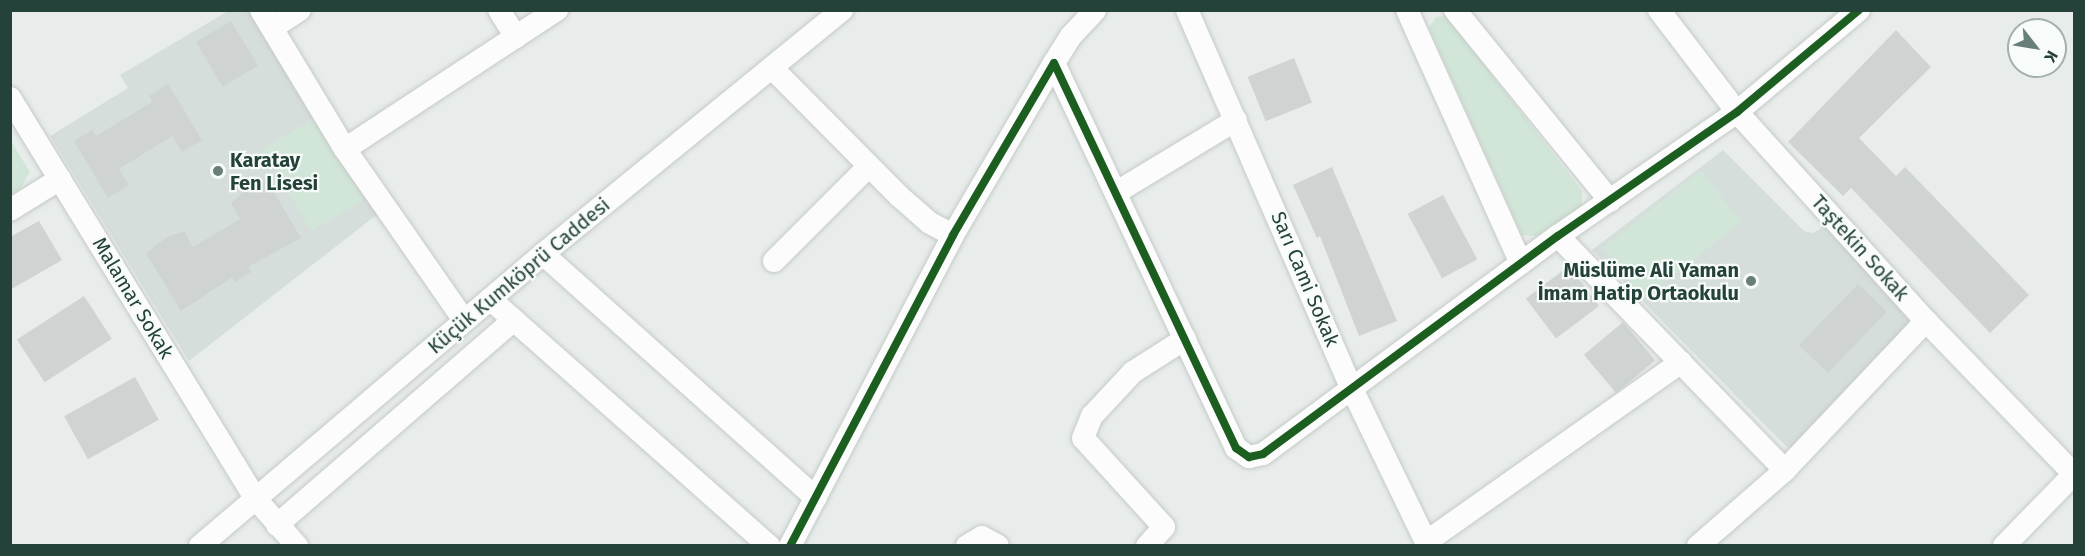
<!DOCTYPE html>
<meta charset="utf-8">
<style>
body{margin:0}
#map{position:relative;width:2085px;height:556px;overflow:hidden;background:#e8edeb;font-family:"Fira Sans",sans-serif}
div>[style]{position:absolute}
.built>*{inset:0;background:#d6dedb}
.green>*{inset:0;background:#d1e6d8;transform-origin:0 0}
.building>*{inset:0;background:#cfd4d2;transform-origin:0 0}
.roads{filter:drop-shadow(0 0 2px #c5cac8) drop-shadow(0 0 2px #c5cac8)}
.minor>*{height:22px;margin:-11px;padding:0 11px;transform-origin:11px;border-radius:11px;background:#fcfcfc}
.cycleway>*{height:8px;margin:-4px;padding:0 4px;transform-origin:4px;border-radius:4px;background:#1b5e20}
.dots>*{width:16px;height:16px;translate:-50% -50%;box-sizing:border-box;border:3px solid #f7fbf9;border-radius:50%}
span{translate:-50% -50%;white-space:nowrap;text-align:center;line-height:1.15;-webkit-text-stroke:4.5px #f7fbf9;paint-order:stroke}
.poi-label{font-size:20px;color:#24423a;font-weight:700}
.left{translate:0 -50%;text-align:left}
.right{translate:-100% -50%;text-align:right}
.street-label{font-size:20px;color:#24423a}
.frame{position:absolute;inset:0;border:12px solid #24423a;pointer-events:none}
.north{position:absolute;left:2007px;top:18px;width:60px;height:60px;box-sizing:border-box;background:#f7fbf9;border:2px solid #a3b1ad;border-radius:50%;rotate:121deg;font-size:16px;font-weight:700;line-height:24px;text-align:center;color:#24423a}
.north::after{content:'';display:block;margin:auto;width:21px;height:27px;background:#697e78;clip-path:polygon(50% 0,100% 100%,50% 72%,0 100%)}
</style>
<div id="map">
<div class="built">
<div style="clip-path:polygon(228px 11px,259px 11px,388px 206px,189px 361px,50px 136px,128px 88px,120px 75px)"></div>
<div style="clip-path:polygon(1723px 150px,1804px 231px,1812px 233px,1824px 227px,1910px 313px,1910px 330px,1799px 446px,1787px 447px,1592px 250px)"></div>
</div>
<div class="green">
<div style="clip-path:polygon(1446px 16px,1582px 191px,1582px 206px,1536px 236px,1522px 235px,1429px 28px,1436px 17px)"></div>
<div style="left:315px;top:118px;width:95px;height:61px;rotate:59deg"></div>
<div style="clip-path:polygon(11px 141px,30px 172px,20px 189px,11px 195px)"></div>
<div style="left:1701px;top:171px;width:65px;height:124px;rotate:52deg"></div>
</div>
<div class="building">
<div style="left:231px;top:21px;width:52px;height:41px;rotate:59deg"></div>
<div style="clip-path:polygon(1896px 30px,1931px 67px,1859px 138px,1896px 176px,1905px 167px,2029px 295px,1990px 333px,1851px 188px,1843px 196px,1788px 142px)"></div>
<div style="left:1294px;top:58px;width:48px;height:50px;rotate:68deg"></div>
<div style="clip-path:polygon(168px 84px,202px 140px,182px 152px,172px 136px,140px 156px,119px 169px,129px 185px,108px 198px,74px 141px,92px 130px,96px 136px,152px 102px,149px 96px)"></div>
<div style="clip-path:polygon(1332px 167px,1397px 321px,1359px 336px,1320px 236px,1317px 238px,1293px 185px)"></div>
<div style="clip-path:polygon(267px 180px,301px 238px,248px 267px,251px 272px,235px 282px,232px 277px,181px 311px,146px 253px,167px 237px,184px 231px,193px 247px,240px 219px,231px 203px,244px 191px)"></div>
<div style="left:1443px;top:195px;width:73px;height:40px;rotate:62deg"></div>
<div style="clip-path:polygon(39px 221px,62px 260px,10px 290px,10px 237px)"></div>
<div style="left:1569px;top:266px;width:50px;height:54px;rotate:53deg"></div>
<div style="left:1858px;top:284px;width:40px;height:85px;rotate:44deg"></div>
<div style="left:84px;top:296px;width:51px;height:80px;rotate:57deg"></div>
<div style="left:1623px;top:322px;width:50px;height:51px;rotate:50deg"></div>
<div style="left:135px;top:377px;width:49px;height:81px;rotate:61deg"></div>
</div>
<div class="roads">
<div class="minor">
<div style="left:261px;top:10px;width:162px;rotate:58.9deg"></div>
<div style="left:345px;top:149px;width:208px;rotate:55.2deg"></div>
<div style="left:499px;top:10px;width:32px;rotate:58deg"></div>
<div style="left:1187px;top:10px;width:413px;rotate:66.5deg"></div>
<div style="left:1352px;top:389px;width:174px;rotate:64.2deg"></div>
<div style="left:1407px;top:10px;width:278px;rotate:65.8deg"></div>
<div style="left:1455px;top:10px;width:246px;rotate:50.9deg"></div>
<div style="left:1659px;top:10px;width:128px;rotate:52.6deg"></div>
<div style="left:1737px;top:112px;width:282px;rotate:47.9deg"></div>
<div style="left:1926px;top:321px;width:213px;rotate:46deg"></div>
<div style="left:272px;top:28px;width:33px;rotate:-33deg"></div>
<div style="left:1054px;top:63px;width:32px;rotate:-58deg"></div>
<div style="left:1071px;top:36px;width:35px;rotate:-47deg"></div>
<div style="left:772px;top:68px;width:180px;rotate:45.2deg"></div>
<div style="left:899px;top:196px;width:41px;rotate:41.1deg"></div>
<div style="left:930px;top:223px;width:26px;rotate:28deg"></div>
<div style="left:10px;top:98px;width:469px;rotate:58.5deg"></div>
<div style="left:255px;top:498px;width:64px;rotate:48.8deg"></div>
<div style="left:345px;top:149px;width:254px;rotate:-33.3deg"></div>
<div style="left:1117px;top:192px;width:139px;rotate:-31.2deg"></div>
<div style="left:10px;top:210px;width:59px;rotate:-31.8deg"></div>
<div style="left:1558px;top:236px;width:326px;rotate:45.9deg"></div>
<div style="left:543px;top:254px;width:366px;rotate:41.8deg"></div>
<div style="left:774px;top:261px;width:134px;rotate:-45deg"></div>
<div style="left:490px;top:299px;width:373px;rotate:41.5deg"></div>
<div style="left:277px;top:525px;width:313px;rotate:-40.9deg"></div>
<div style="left:1426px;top:542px;width:312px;rotate:-35.2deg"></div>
<div style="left:200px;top:546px;width:450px;rotate:-40.4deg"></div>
<div style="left:543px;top:254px;width:386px;rotate:-39.2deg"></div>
<div style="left:790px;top:546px;width:351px;rotate:-62.3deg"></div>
<div style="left:953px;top:235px;width:199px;rotate:-59.6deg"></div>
<div style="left:1054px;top:63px;width:426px;rotate:64.7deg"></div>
<div style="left:1236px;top:448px;width:16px;rotate:35deg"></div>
<div style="left:1249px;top:457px;width:14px;rotate:-12deg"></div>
<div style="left:1263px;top:454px;width:367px;rotate:-36.5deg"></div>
<div style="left:1558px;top:236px;width:218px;rotate:-34.7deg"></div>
<div style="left:1737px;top:112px;width:159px;rotate:-39.9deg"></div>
<div style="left:967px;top:546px;width:17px;rotate:-31deg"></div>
<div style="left:982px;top:537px;width:18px;rotate:29deg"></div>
<div style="left:1147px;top:546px;width:25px;rotate:-48deg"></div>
<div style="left:1164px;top:527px;width:120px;rotate:-132.3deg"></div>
<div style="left:1083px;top:438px;width:24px;rotate:-68deg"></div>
<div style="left:1092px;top:416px;width:60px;rotate:-47deg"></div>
<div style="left:1133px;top:372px;width:62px;rotate:-32.4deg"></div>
<div style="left:1698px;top:546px;width:116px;rotate:-41.1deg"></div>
<div style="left:1785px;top:470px;width:205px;rotate:-46.6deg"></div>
<div style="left:2004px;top:546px;width:100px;rotate:-45.8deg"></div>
</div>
</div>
<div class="cycleway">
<div style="left:790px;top:546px;width:351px;rotate:-62.3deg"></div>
<div style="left:953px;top:235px;width:199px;rotate:-59.6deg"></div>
<div style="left:1054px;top:63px;width:426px;rotate:64.7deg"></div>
<div style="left:1236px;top:448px;width:16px;rotate:35deg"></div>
<div style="left:1249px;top:457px;width:14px;rotate:-12deg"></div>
<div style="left:1263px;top:454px;width:367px;rotate:-36.5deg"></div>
<div style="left:1558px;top:236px;width:218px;rotate:-34.7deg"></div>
<div style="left:1737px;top:112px;width:159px;rotate:-39.9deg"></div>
</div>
<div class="dots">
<div style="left:218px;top:171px;background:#697e78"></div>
<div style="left:1751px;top:281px;background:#697e78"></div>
</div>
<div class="poi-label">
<span class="left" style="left:230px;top:172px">Karatay<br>Fen Lisesi</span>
<span class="right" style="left:1739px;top:282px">Müslüme Ali Yaman<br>İmam Hatip Ortaokulu</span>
</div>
<div class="street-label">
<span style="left:1860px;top:248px;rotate:48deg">Taştekin Sokak</span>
<span style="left:519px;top:276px;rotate:-40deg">Küçük Kumköprü Caddesi</span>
<span style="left:1305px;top:279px;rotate:67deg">Sarı Cami Sokak</span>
<span style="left:133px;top:298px;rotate:59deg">Malamar Sokak</span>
</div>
<div class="frame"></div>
<div class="north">K</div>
</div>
